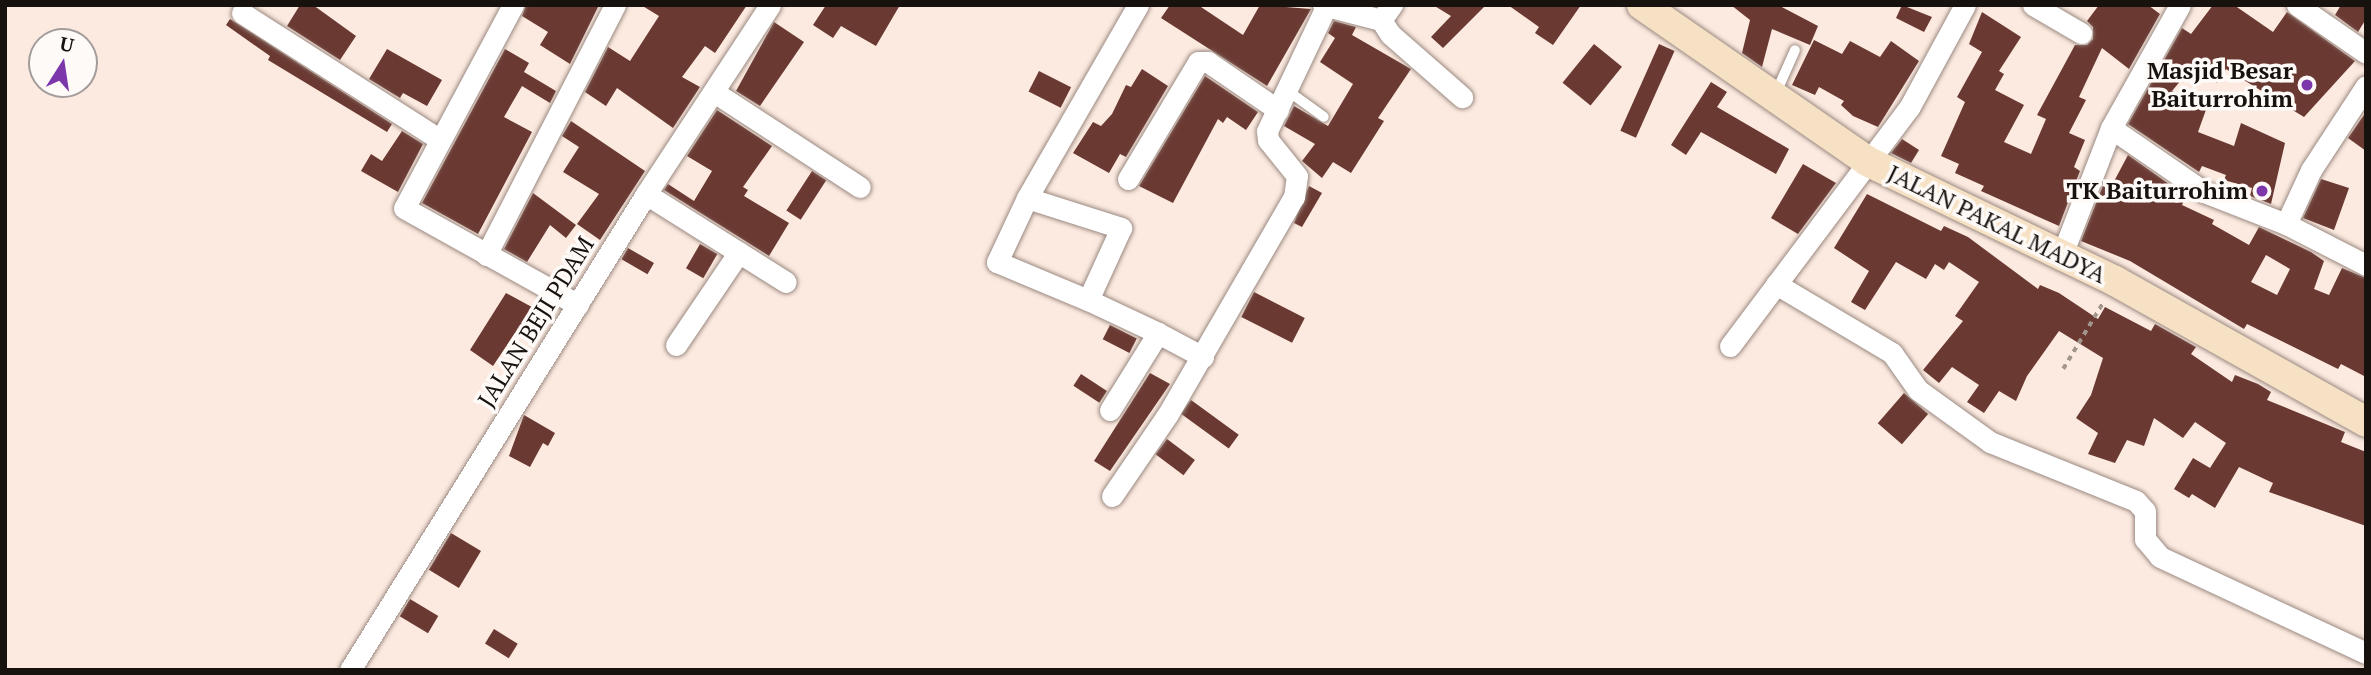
<!DOCTYPE html>
<style>
body{margin:0}
#map{position:relative;width:2371px;height:675px;overflow:hidden;background:#fceae0;font-family:"PT Serif",serif}
div>[style]{position:absolute}
.building>*{inset:0;background:#6a3932;transform-origin:0 0}
.path>*{height:3.5px;margin-top:-1.75px;transform-origin:0;background:repeating-linear-gradient(90deg,#a3968f 0 5px,transparent 0 10px)}
.roads{filter:drop-shadow(0 0 2px #9a8981) drop-shadow(0 0 2px #9a8981)}
.lane>*{height:10px;margin:-5px;padding:0 5px;transform-origin:5px;border-radius:5px;background:#fff}
.street>*{height:21px;margin:-10.5px;padding:0 10.5px;transform-origin:10.5px;border-radius:10.5px;background:#fff}
.secondary>*{height:30px;margin:-15px;padding:0 15px;transform-origin:15px;border-radius:15px;background:#f7e1c4}
.dots>*{width:19px;height:19px;translate:-50% -50%;box-sizing:border-box;border:4px solid #fefaf8;border-radius:50%}
span{translate:-50% -50%;white-space:nowrap;text-align:center;line-height:1.15;-webkit-text-stroke:7px #fefaf8;paint-order:stroke}
.poi-label{font-size:24px;color:#18120f;font-weight:700}
.right{translate:-100% -50%;text-align:right}
.street-label{font-size:24px;color:#18120f}
.frame{position:absolute;inset:0;border:7px solid #18120f;pointer-events:none}
.north{position:absolute;left:28px;top:28px;width:70px;height:70px;box-sizing:border-box;background:#fefaf8;border:2px solid #a29d9b;border-radius:50%;rotate:12deg;font-size:19px;font-weight:700;line-height:28px;text-align:center;color:#18120f}
.north::after{content:'';display:block;margin:auto;width:24px;height:32px;background:#7c37ab;clip-path:polygon(50% 0,100% 100%,50% 72%,0 100%)}
</style>
<div id="map">
<div class="building">
<div style="clip-path:polygon(300px 5px,313px 5px,356px 36px,340px 60px,287px 26px)"></div>
<div style="clip-path:polygon(526px 5px,599px 5px,570px 64px,540px 45px,548px 32px,522px 16px)"></div>
<div style="clip-path:polygon(641px 5px,747px 5px,715px 53px,705px 46px,682px 77px,700px 87px,673px 128px,617px 88px,606px 106px,585px 92px,608px 47px,630px 61px,659px 16px)"></div>
<div style="clip-path:polygon(826px 5px,900px 5px,876px 46px,841px 26px,833px 38px,813px 25px)"></div>
<div style="clip-path:polygon(1170px 5px,1198px 5px,1243px 35px,1260px 5px,1311px 9px,1267px 86px,1161px 18px)"></div>
<div style="clip-path:polygon(1433px 5px,1486px 5px,1443px 48px,1431px 37px,1451px 16px)"></div>
<div style="clip-path:polygon(1508px 5px,1581px 5px,1553px 45px,1535px 33px,1539px 27px)"></div>
<div style="clip-path:polygon(1731px 5px,1778px 5px,1818px 26px,1810px 45px,1772px 29px,1762px 67px,1742px 53px,1750px 20px)"></div>
<div style="clip-path:polygon(1902px 5px,1932px 17px,1924px 32px,1896px 18px)"></div>
<div style="clip-path:polygon(2099px 5px,2148px 5px,2160px 14px,2129px 69px,2102px 48px,2079px 97px,2086px 100px,2069px 133px,2085px 140px,2074px 167px,2080px 171px,2059px 226px,1981px 191px,1984px 186px,1955px 173px,1959px 164px,1941px 156px,1965px 102px,1957px 97px,1982px 52px,1969px 44px,1982px 12px,2021px 37px,1999px 71px,2004px 74px,1995px 90px,2024px 105px,2004px 142px,2031px 154px,2046px 119px,2037px 115px,2075px 45px,2087px 45px,2093px 39px,2093px 27px,2087px 21px)"></div>
<div style="clip-path:polygon(2213px 5px,2234px 5px,2273px 32px,2287px 12px,2355px 61px,2304px 117px,2226px 69px,2217px 83px,2192px 67px,2172px 91px,2207px 107px,2198px 132px,2234px 146px,2241px 123px,2285px 143px,2271px 204px,2250px 196px,2252px 188px,2224px 180px,2226px 175px,2202px 166px,2199px 172px,2128px 124px,2182px 28px,2191px 34px)"></div>
<div style="clip-path:polygon(2341px 5px,2366px 5px,2366px 19px,2358px 32px,2335px 15px)"></div>
<div style="clip-path:polygon(230px 19px,392px 124px,387px 132px,268px 60px,270px 56px,226px 25px)"></div>
<div style="clip-path:polygon(1334px 21px,1356px 27px,1352px 35px,1411px 69px,1378px 118px,1384px 121px,1351px 173px,1333px 162px,1322px 178px,1302px 161px,1315px 144px,1284px 126px,1294px 106px,1328px 126px,1353px 84px,1320px 62px,1335px 38px,1328px 33px)"></div>
<div style="clip-path:polygon(774px 22px,804px 42px,760px 106px,736px 91px)"></div>
<div style="clip-path:polygon(1814px 40px,1842px 54px,1850px 41px,1880px 57px,1891px 41px,1919px 61px,1878px 127px,1853px 116px,1841px 105px,1844px 101px,1819px 87px,1815px 95px,1792px 85px)"></div>
<div style="left:1594px;top:44px;width:36px;height:50px;rotate:39deg"></div>
<div style="left:1659px;top:44px;width:17px;height:95px;rotate:24deg"></div>
<div style="clip-path:polygon(387px 49px,442px 80px,427px 106px,403px 93px,400px 98px,369px 79px)"></div>
<div style="clip-path:polygon(505px 49px,529px 63px,524px 72px,556px 91px,550px 103px,522px 86px,504px 117px,532px 132px,478px 234px,422px 203px)"></div>
<div style="clip-path:polygon(1142px 69px,1168px 86px,1126px 157px,1120px 154px,1109px 173px,1073px 153px,1093px 122px,1101px 126px,1112px 114px,1126px 85px,1131px 87px)"></div>
<div style="left:1039px;top:71px;width:36px;height:23px;rotate:27deg"></div>
<div style="clip-path:polygon(1205px 76px,1258px 112px,1246px 130px,1227px 117px,1223px 123px,1218px 119px,1173px 203px,1139px 186px)"></div>
<div style="clip-path:polygon(1711px 82px,1727px 92px,1717px 107px,1789px 149px,1776px 174px,1701px 132px,1686px 155px,1671px 145px)"></div>
<div style="clip-path:polygon(717px 110px,772px 146px,743px 187px,748px 190px,744px 196px,789px 223px,769px 256px,664px 190px,668px 184px,694px 201px,712px 171px,687px 156px)"></div>
<div style="clip-path:polygon(2366px 112px,2366px 151px,2348px 138px)"></div>
<div style="clip-path:polygon(571px 121px,645px 171px,600px 240px,577px 224px,599px 194px,563px 172px,579px 147px,562px 136px)"></div>
<div style="clip-path:polygon(402px 131px,423px 144px,398px 192px,361px 171px,371px 154px,382px 161px)"></div>
<div style="clip-path:polygon(1902px 139px,1919px 150px,1911px 163px,1891px 153px)"></div>
<div style="clip-path:polygon(evenodd,2128px 155px,2186px 196px,2182px 205px,2214px 220px,2212px 224px,2249px 245px,2259px 227px,2311px 252px,2324px 261px,2314px 289px,2329px 295px,2342px 268px,2366px 278px,2366px 377px,2341px 364px,2338px 369px,2247px 324px,2244px 329px,2130px 261px,2081px 241px,2104px 183px,2111px 187px,2128px 155px,2266px 255px,2290px 269px,2277px 295px,2251px 282px,2266px 255px)"></div>
<div style="clip-path:polygon(1803px 164px,1836px 183px,1798px 234px,1771px 218px)"></div>
<div style="left:812px;top:171px;width:17px;height:47px;rotate:33deg"></div>
<div style="clip-path:polygon(2321px 179px,2349px 188px,2334px 230px,2303px 218px)"></div>
<div style="clip-path:polygon(1309px 186px,1322px 193px,1302px 227px,1294px 223px)"></div>
<div style="clip-path:polygon(533px 193px,576px 225px,566px 238px,550px 225px,527px 262px,504px 249px)"></div>
<div style="clip-path:polygon(1867px 194px,1941px 231px,1944px 226px,1968px 237px,2038px 289px,2040px 285px,2059px 293px,2098px 319px,2105px 307px,2151px 331px,2155px 324px,2196px 347px,2191px 354px,2232px 382px,2235px 375px,2258px 384px,2271px 392px,2267px 400px,2345px 432px,2341px 442px,2366px 452px,2366px 526px,2269px 492px,2273px 483px,2239px 467px,2215px 508px,2192px 494px,2189px 498px,2174px 489px,2193px 458px,2210px 468px,2226px 443px,2195px 422px,2183px 438px,2154px 418px,2144px 446px,2127px 440px,2115px 463px,2088px 454px,2098px 433px,2076px 418px,2091px 395px,2103px 358px,2059px 331px,2027px 376px,2016px 401px,1999px 391px,1984px 413px,1967px 402px,1979px 385px,1952px 367px,1939px 383px,1923px 370px,1963px 321px,1955px 316px,1979px 282px,1949px 262px,1944px 270px,1935px 264px,1926px 279px,1896px 262px,1865px 310px,1851px 302px,1869px 271px,1834px 248px)"></div>
<div style="left:700px;top:244px;width:20px;height:28px;rotate:30deg"></div>
<div style="left:628px;top:248px;width:30px;height:13px;rotate:30deg"></div>
<div style="left:1254px;top:292px;width:57px;height:28px;rotate:27deg"></div>
<div style="clip-path:polygon(506px 293px,541px 312px,523px 338px,515px 333px,493px 366px,470px 350px)"></div>
<div style="left:1110px;top:325px;width:30px;height:16px;rotate:27deg"></div>
<div style="clip-path:polygon(1150px 373px,1170px 384px,1110px 471px,1094px 461px)"></div>
<div style="left:1081px;top:374px;width:31px;height:14px;rotate:33deg"></div>
<div style="left:1904px;top:393px;width:32px;height:40px;rotate:41deg"></div>
<div style="left:1191px;top:400px;width:59px;height:17px;rotate:36deg"></div>
<div style="clip-path:polygon(524px 415px,555px 433px,548px 446px,543px 443px,530px 467px,509px 456px)"></div>
<div style="left:1167px;top:439px;width:35px;height:19px;rotate:37deg"></div>
<div style="left:451px;top:533px;width:35px;height:43px;rotate:31deg"></div>
<div style="left:410px;top:599px;width:33px;height:20px;rotate:31deg"></div>
<div style="left:494px;top:629px;width:28px;height:17px;rotate:32deg"></div>
</div>
<div class="path">
<div style="left:2063px;top:369px;width:79px;rotate:-58.9deg"></div>
</div>
<div class="roads">
<div class="lane">
<div style="left:1288px;top:91px;width:44px;rotate:35.8deg"></div>
<div style="left:1775px;top:95px;width:49px;rotate:-66deg"></div>
</div>
<div class="street">
<div style="left:513px;top:5px;width:230px;rotate:118.2deg"></div>
<div style="left:404px;top:208px;width:199px;rotate:29.1deg"></div>
<div style="left:1138px;top:5px;width:223px;rotate:119.9deg"></div>
<div style="left:1027px;top:198px;width:99px;rotate:17.7deg"></div>
<div style="left:1121px;top:228px;width:79px;rotate:114.6deg"></div>
<div style="left:1088px;top:300px;width:77px;rotate:25.2deg"></div>
<div style="left:1323px;top:5px;width:60px;rotate:14.5deg"></div>
<div style="left:1381px;top:20px;width:19px;rotate:-54deg"></div>
<div style="left:2033px;top:5px;width:56px;rotate:30.3deg"></div>
<div style="left:2297px;top:5px;width:84px;rotate:34.8deg"></div>
<div style="left:242px;top:13px;width:234px;rotate:32.6deg"></div>
<div style="left:1381px;top:20px;width:17px;rotate:57deg"></div>
<div style="left:1390px;top:34px;width:96px;rotate:41.2deg"></div>
<div style="left:714px;top:92px;width:174px;rotate:33.1deg"></div>
<div style="left:2111px;top:128px;width:113px;rotate:34.5deg"></div>
<div style="left:2204px;top:192px;width:88px;rotate:21.3deg"></div>
<div style="left:2286px;top:224px;width:90px;rotate:27.1deg"></div>
<div style="left:1128px;top:179px;width:136px;rotate:-59.1deg"></div>
<div style="left:1198px;top:62px;width:10px"></div>
<div style="left:1208px;top:62px;width:85px;rotate:34.4deg"></div>
<div style="left:646px;top:194px;width:165px;rotate:32.2deg"></div>
<div style="left:1027px;top:198px;width:71px;rotate:115.1deg"></div>
<div style="left:997px;top:262px;width:99px;rotate:22.7deg"></div>
<div style="left:2286px;top:224px;width:60px;rotate:-65.2deg"></div>
<div style="left:2311px;top:170px;width:100px;rotate:-56.8deg"></div>
<div style="left:486px;top:255px;width:281px;rotate:-62.7deg"></div>
<div style="left:2061px;top:257px;width:138px;rotate:-68.8deg"></div>
<div style="left:2111px;top:128px;width:141px;rotate:-60.7deg"></div>
<div style="left:1776px;top:284px;width:135px;rotate:30.7deg"></div>
<div style="left:1892px;top:353px;width:45px;rotate:54.9deg"></div>
<div style="left:1918px;top:390px;width:89px;rotate:35.8deg"></div>
<div style="left:1990px;top:442px;width:157px;rotate:22deg"></div>
<div style="left:2136px;top:501px;width:13px;rotate:48deg"></div>
<div style="left:2145px;top:511px;width:28px;rotate:90deg"></div>
<div style="left:2145px;top:539px;width:23px;rotate:50deg"></div>
<div style="left:2160px;top:557px;width:227px;rotate:25deg"></div>
<div style="left:676px;top:345px;width:112px;rotate:-55.9deg"></div>
<div style="left:1730px;top:346px;width:298px;rotate:-53.1deg"></div>
<div style="left:1909px;top:108px;width:117px;rotate:-61.5deg"></div>
<div style="left:1110px;top:410px;width:91px;rotate:-58.1deg"></div>
<div style="left:1158px;top:333px;width:51px;rotate:28.1deg"></div>
<div style="left:1112px;top:496px;width:99px;rotate:-55.7deg"></div>
<div style="left:1168px;top:414px;width:251px;rotate:-59.9deg"></div>
<div style="left:1294px;top:197px;width:21px;rotate:-82deg"></div>
<div style="left:1297px;top:176px;width:46px;rotate:-128.9deg"></div>
<div style="left:1268px;top:140px;width:9px;rotate:-96deg"></div>
<div style="left:1267px;top:131px;width:137px;rotate:-64.6deg"></div>
<div style="left:350px;top:670px;width:561px;rotate:-58.12deg"></div>
<div style="left:646px;top:194px;width:226px;rotate:-56.7deg"></div>
</div>
<div class="secondary">
<div style="left:1642px;top:5px;width:274px;rotate:34.7deg"></div>
<div style="left:1867px;top:161px;width:276px;rotate:25.8deg"></div>
<div style="left:2115px;top:281px;width:288px;rotate:29.3deg"></div>
</div>
</div>
<div class="dots">
<div style="left:2307px;top:85px;background:#7c37ab"></div>
<div style="left:2262px;top:191px;background:#7c37ab"></div>
</div>
<div class="poi-label">
<span class="right" style="left:2293px;top:85px">Masjid Besar<br>Baiturrohim</span>
<span class="right" style="left:2248px;top:191px">TK Baiturrohim</span>
</div>
<div class="street-label">
<span style="left:1997px;top:224px;rotate:26deg">JALAN PAKAL MADYA</span>
<span style="left:536px;top:322px;rotate:-58deg">JALAN BEJI PDAM</span>
</div>
<div class="frame"></div>
<div class="north">U</div>
</div>
